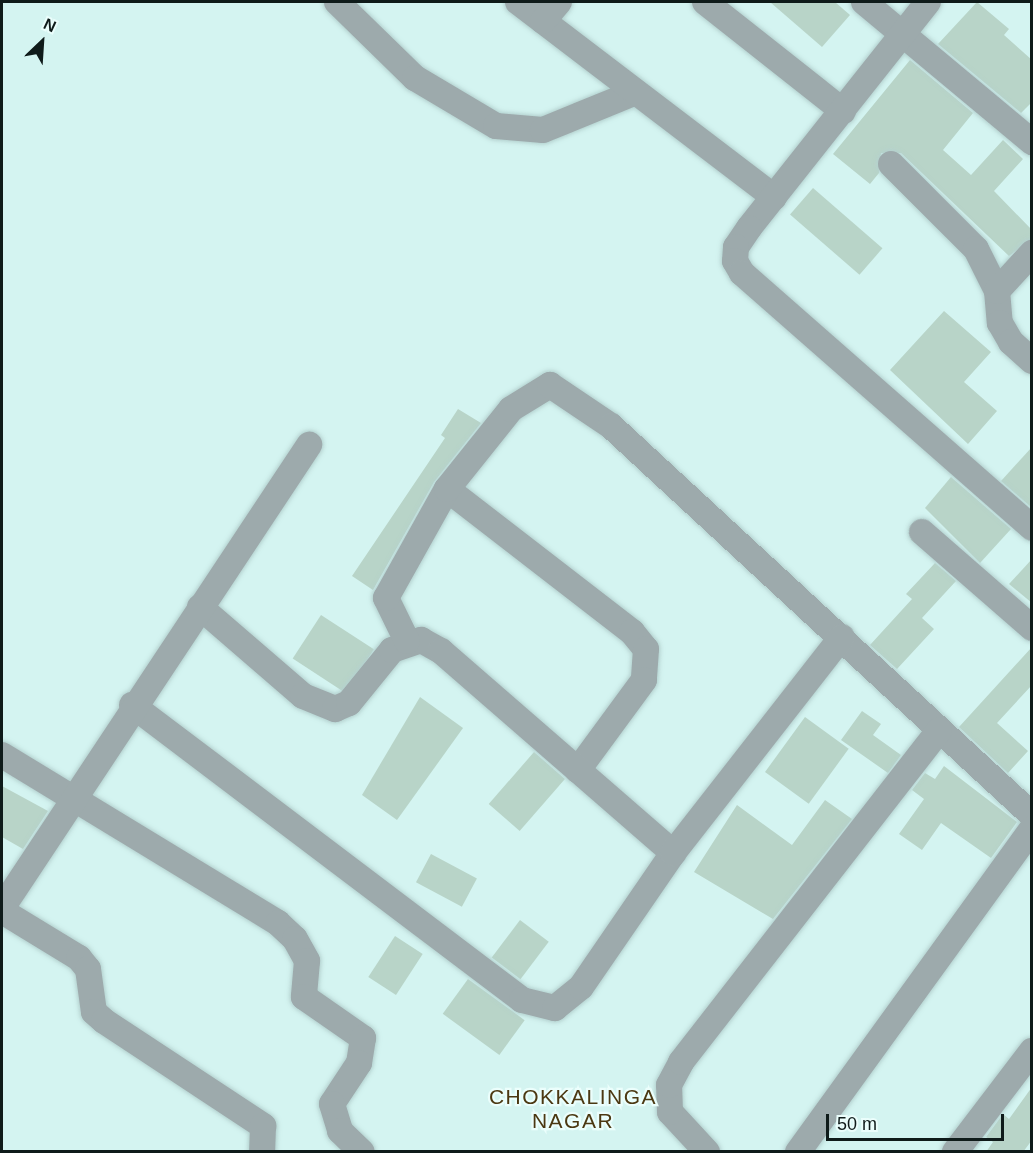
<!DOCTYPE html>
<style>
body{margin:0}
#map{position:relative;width:1033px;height:1153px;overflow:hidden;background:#d4f4f1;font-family:Helvetica,sans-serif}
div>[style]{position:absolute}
.building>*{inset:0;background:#b8d4c8;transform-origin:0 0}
.roads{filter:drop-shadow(0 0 2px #b4d1cf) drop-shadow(0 0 2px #b4d1cf)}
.minor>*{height:26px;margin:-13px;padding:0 13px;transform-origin:13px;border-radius:13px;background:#9daaac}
span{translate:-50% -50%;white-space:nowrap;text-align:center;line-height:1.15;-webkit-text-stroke:4.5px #ebfefc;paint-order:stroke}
.neighbourhood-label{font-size:21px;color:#4b3812;letter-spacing:1.5px}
.frame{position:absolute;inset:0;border:3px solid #0f1b1a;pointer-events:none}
.north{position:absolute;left:12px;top:12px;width:60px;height:60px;-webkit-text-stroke:4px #ebfefc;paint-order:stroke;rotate:25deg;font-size:16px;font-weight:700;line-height:24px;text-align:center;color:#0f1b1a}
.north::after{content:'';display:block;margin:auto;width:21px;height:27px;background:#0f1b1a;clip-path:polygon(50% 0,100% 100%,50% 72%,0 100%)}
.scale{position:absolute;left:826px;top:1114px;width:178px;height:27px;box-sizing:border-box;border:3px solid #0f1b1a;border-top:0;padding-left:8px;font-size:18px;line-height:21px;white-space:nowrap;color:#0f1b1a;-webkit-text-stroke:4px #ebfefc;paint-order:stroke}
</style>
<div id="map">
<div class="building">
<div style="clip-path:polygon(770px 2px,835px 2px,850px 15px,822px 47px)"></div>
<div style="clip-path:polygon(977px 2px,1009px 29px,1004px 35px,1032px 60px,1032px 102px,1021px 113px,938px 44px)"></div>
<div style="clip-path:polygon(910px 60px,973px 113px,943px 150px,971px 175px,1003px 140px,1023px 159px,994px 191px,1032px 230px,1032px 238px,1009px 256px,901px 153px,881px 153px,879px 173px,870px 184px,833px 154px)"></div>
<div style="left:813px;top:188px;width:92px;height:35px;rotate:41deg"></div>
<div style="clip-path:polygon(944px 311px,991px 352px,964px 382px,997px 411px,968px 444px,890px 370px)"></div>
<div style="clip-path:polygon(458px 409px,481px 423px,434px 482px,373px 590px,352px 576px,445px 438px,441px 435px)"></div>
<div style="clip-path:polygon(1032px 447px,1032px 507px,1031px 507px,1001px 481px)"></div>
<div style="clip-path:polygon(951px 477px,1011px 529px,980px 563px,925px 508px)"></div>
<div style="clip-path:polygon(1032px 559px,1032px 603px,1009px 584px)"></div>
<div style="clip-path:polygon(935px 563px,956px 581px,922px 618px,934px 629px,897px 669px,870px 645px,912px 599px,906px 594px)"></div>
<div style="left:321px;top:615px;width:63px;height:52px;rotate:33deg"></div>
<div style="clip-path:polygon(1032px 647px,1032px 685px,997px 723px,1028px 751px,1008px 773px,959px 727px)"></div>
<div style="clip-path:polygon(420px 697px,463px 728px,397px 820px,362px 795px)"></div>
<div style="clip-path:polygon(862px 711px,881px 724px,873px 735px,901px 755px,888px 773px,841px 740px)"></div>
<div style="left:805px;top:717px;width:54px;height:68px;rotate:36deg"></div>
<div style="left:534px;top:752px;width:41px;height:69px;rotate:41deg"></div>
<div style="clip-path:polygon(944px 766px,1017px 822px,991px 858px,941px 823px,922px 850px,899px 834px,924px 799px,912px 790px,925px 773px,935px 779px)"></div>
<div style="clip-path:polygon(2px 786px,48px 811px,23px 849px,2px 837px)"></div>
<div style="clip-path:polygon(825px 800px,852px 819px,773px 919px,694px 872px,737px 805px,792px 845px)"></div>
<div style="left:431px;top:854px;width:52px;height:32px;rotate:28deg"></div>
<div style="left:520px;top:920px;width:36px;height:47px;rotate:37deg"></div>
<div style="left:395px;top:936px;width:33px;height:49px;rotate:33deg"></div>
<div style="left:468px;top:979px;width:70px;height:43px;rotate:36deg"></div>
<div style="clip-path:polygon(1032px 1087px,1032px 1140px,1023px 1152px,986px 1152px,993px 1142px,986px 1137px,1003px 1114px,1009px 1119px)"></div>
</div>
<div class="roads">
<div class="minor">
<div style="left:337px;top:2px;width:109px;rotate:44.3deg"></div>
<div style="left:415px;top:78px;width:94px;rotate:30.7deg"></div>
<div style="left:496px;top:126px;width:47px;rotate:4.9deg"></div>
<div style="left:543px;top:130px;width:100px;rotate:-22.2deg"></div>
<div style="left:518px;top:2px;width:322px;rotate:37.3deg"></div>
<div style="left:705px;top:2px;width:176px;rotate:38.3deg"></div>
<div style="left:864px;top:2px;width:219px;rotate:39.8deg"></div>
<div style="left:928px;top:2px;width:288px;rotate:128.4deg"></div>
<div style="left:749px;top:228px;width:23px;rotate:124deg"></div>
<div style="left:736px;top:247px;width:14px;rotate:94deg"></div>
<div style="left:735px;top:261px;width:14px;rotate:60deg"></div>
<div style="left:742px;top:273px;width:386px;rotate:41.3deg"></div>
<div style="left:543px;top:21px;width:25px;rotate:-50deg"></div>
<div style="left:891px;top:164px;width:120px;rotate:45deg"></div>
<div style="left:976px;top:249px;width:47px;rotate:63.4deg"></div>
<div style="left:997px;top:291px;width:32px;rotate:85deg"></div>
<div style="left:1000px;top:323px;width:22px;rotate:60deg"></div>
<div style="left:1011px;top:342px;width:28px;rotate:42deg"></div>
<div style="left:997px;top:291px;width:52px;rotate:-47.4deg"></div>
<div style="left:447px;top:489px;width:234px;rotate:37.7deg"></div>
<div style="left:632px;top:632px;width:22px;rotate:51deg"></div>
<div style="left:646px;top:649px;width:31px;rotate:94deg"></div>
<div style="left:644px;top:680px;width:112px;rotate:126.3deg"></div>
<div style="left:922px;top:532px;width:146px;rotate:41.1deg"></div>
<div style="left:200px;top:607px;width:136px;rotate:40.8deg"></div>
<div style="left:303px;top:696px;width:35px;rotate:22deg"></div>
<div style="left:335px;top:709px;width:15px;rotate:-23deg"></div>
<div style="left:349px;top:703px;width:68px;rotate:-50.9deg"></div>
<div style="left:392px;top:650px;width:31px;rotate:-19deg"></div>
<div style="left:421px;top:640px;width:23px;rotate:29deg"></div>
<div style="left:441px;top:651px;width:308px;rotate:41deg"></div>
<div style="left:407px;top:641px;width:48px;rotate:-116deg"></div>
<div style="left:386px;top:598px;width:125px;rotate:-60.8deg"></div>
<div style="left:447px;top:489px;width:102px;rotate:-51.3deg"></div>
<div style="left:511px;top:409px;width:46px;rotate:-31.6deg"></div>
<div style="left:550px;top:385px;width:73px;rotate:33.9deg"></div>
<div style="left:611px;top:426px;width:573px;rotate:42.74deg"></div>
<div style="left:132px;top:705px;width:489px;rotate:37.1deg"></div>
<div style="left:522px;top:1000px;width:34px;rotate:14deg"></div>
<div style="left:555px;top:1008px;width:33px;rotate:-39deg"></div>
<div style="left:581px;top:987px;width:163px;rotate:-55.5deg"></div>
<div style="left:673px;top:853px;width:274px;rotate:-52deg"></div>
<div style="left:2px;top:755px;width:323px;rotate:31.3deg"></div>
<div style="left:278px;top:923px;width:23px;rotate:43deg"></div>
<div style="left:295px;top:939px;width:25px;rotate:61deg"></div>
<div style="left:307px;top:961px;width:36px;rotate:95deg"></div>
<div style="left:304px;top:997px;width:72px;rotate:34.8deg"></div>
<div style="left:363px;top:1038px;width:25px;rotate:99deg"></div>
<div style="left:359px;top:1063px;width:49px;rotate:123.4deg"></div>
<div style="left:332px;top:1104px;width:28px;rotate:73deg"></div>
<div style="left:340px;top:1131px;width:30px;rotate:44deg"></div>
<div style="left:2px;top:908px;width:556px;rotate:-56.45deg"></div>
<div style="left:2px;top:911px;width:90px;rotate:31.4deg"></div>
<div style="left:79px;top:958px;width:14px;rotate:51deg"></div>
<div style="left:88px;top:969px;width:43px;rotate:82.1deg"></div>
<div style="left:94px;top:1012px;width:13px;rotate:42deg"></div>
<div style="left:104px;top:1021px;width:191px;rotate:33.4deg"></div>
<div style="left:263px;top:1126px;width:26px;rotate:92deg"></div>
<div style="left:707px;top:1152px;width:54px;rotate:-132.8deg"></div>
<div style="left:670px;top:1112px;width:27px;rotate:-92deg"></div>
<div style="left:669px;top:1085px;width:26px;rotate:-62deg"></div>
<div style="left:681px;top:1062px;width:420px;rotate:-52.1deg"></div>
<div style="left:798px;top:1152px;width:399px;rotate:-54.1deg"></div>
<div style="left:955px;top:1152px;width:127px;rotate:-52.7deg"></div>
</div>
</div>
<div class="neighbourhood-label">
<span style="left:573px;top:1109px">CHOKKALINGA<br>NAGAR</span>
</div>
<div class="frame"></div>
<div class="north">N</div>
<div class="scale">50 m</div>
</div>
